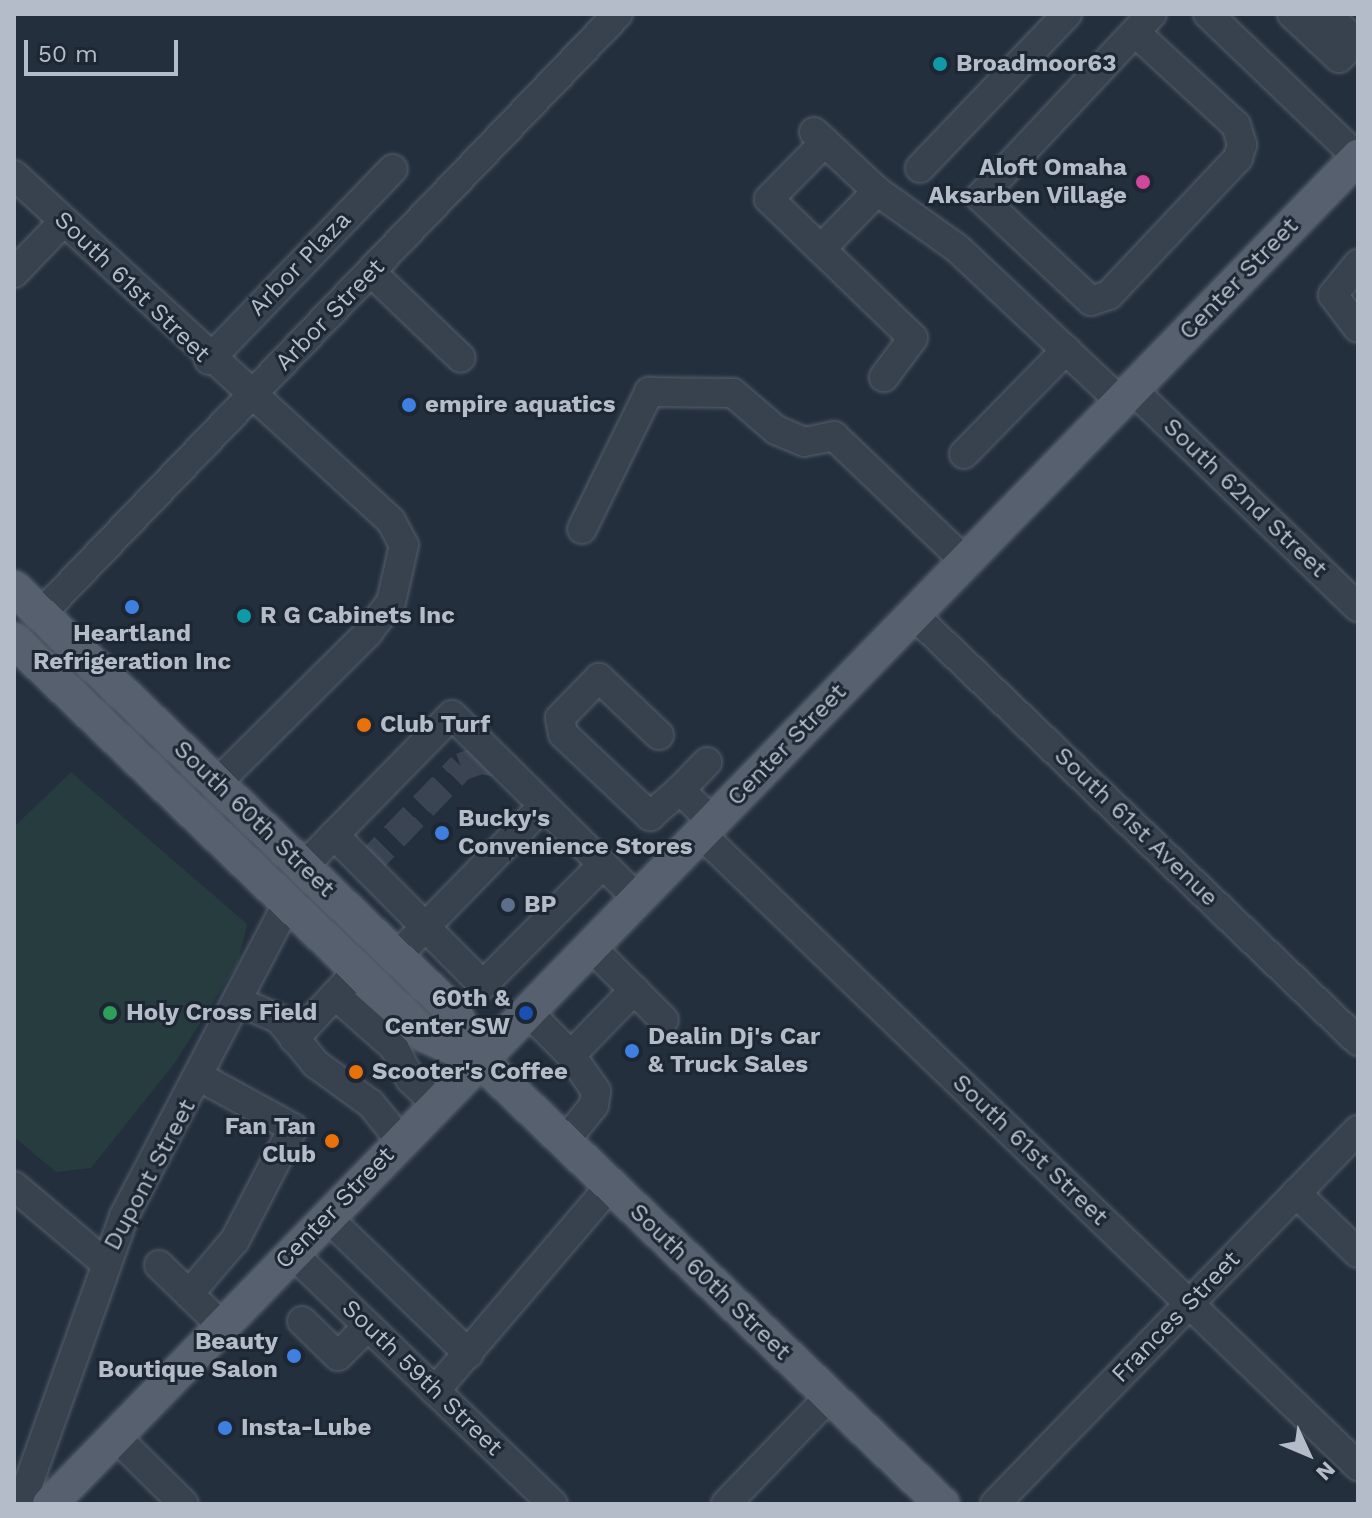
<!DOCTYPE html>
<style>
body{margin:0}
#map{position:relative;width:1372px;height:1518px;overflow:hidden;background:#242f3e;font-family:"Work Sans",sans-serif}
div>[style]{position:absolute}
.green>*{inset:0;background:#263c3f}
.minor-tunnel>*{height:28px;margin-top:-14px;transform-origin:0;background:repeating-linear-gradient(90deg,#3a4453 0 28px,transparent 0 42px)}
.roads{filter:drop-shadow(0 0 2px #565f6c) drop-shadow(0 0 2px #565f6c)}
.minor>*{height:28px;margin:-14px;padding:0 14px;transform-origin:14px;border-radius:14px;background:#38414e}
.major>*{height:34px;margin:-17px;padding:0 17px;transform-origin:17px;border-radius:17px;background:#56606e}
.dots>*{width:22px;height:22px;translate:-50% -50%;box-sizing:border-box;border:4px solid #1d2633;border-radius:50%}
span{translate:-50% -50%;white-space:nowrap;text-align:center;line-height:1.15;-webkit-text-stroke:6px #1d2633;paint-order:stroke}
.poi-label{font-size:24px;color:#b4bcc9;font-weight:700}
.left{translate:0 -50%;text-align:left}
.right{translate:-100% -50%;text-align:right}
.street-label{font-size:24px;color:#b4bcc9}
.frame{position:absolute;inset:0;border:16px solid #b4bcc9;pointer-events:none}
.north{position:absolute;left:1268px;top:1414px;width:80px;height:80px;-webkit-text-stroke:6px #1d2633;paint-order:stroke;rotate:134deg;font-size:22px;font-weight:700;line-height:32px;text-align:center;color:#b4bcc9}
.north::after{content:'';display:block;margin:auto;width:28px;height:36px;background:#b4bcc9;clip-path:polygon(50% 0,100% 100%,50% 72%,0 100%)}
.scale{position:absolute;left:24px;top:40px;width:154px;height:36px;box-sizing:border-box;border:4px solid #b4bcc9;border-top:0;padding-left:10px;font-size:24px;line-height:28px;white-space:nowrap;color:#b4bcc9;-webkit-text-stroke:6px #1d2633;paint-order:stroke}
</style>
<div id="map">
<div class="green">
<div style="clip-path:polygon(71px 772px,247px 924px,238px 963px,174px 1064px,91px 1168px,56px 1172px,14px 1137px,14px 827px)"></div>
</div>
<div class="minor-tunnel">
<div style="left:365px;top:867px;width:139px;rotate:-46.2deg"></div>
<div style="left:461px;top:767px;width:20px;rotate:-20deg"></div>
<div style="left:480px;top:760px;width:22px;rotate:10deg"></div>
</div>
<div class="roads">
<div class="minor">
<div style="left:1208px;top:14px;width:208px;rotate:43.8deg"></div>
<div style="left:1292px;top:14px;width:64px;rotate:43.1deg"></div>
<div style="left:1339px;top:58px;width:27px;rotate:-45deg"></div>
<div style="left:1327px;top:14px;width:39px;rotate:44deg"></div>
<div style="left:1137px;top:34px;width:134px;rotate:42.6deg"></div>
<div style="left:1236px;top:125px;width:21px;rotate:73deg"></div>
<div style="left:1242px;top:145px;width:14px;rotate:107deg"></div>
<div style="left:1238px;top:158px;width:188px;rotate:133.3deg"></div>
<div style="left:1109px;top:295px;width:19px;rotate:162deg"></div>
<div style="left:1091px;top:301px;width:152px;rotate:-136.9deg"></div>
<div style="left:980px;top:197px;width:251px;rotate:-46.8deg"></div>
<div style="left:814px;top:132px;width:86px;rotate:43.1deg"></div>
<div style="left:877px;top:191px;width:98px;rotate:35.5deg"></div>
<div style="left:957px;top:248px;width:224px;rotate:43.2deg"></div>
<div style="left:825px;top:142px;width:80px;rotate:134.5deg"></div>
<div style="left:769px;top:199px;width:200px;rotate:44deg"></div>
<div style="left:913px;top:338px;width:49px;rotate:126.6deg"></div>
<div style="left:920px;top:168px;width:213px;rotate:-46.3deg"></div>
<div style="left:14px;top:175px;width:512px;rotate:42.54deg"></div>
<div style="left:391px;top:521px;width:27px;rotate:62deg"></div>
<div style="left:404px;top:545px;width:58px;rotate:102.8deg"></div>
<div style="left:391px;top:602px;width:39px;rotate:127deg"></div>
<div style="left:368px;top:633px;width:213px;rotate:135.2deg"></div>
<div style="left:821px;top:249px;width:81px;rotate:-46deg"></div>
<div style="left:1358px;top:264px;width:40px;rotate:129deg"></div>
<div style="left:1333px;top:295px;width:41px;rotate:52.9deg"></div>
<div style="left:371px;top:272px;width:124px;rotate:43.7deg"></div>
<div style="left:14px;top:273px;width:71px;rotate:-46.1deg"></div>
<div style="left:209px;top:360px;width:265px;rotate:-46.1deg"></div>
<div style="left:1132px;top:389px;width:314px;rotate:44deg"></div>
<div style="left:964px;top:454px;width:146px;rotate:-45.6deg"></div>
<div style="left:582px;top:529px;width:153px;rotate:-63.9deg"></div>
<div style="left:649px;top:392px;width:84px;rotate:0.7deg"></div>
<div style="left:733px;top:393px;width:57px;rotate:40.7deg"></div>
<div style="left:776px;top:430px;width:30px;rotate:23deg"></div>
<div style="left:804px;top:442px;width:31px;rotate:-11deg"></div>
<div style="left:834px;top:436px;width:181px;rotate:43.7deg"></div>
<div style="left:41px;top:614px;width:832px;rotate:-46.12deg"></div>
<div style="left:913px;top:614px;width:617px;rotate:43.82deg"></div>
<div style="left:659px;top:735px;width:83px;rotate:-136.5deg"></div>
<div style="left:599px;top:678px;width:56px;rotate:134.3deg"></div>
<div style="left:560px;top:718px;width:16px;rotate:79deg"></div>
<div style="left:563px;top:734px;width:120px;rotate:43.3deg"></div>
<div style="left:650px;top:816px;width:40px;rotate:-41deg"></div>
<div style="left:680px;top:790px;width:46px;rotate:44.1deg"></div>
<div style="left:680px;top:790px;width:39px;rotate:-46deg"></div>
<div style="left:701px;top:834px;width:912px;rotate:43.89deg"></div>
<div style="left:334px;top:835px;width:211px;rotate:45.2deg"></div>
<div style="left:483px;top:985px;width:170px;rotate:-45.2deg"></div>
<div style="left:304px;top:866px;width:211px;rotate:-45.6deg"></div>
<div style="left:452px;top:715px;width:260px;rotate:44.7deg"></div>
<div style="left:591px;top:947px;width:103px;rotate:45deg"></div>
<div style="left:397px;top:956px;width:209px;rotate:-45.8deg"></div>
<div style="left:335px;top:995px;width:79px;rotate:41.4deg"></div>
<div style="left:394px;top:1047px;width:36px;rotate:63deg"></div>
<div style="left:410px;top:1079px;width:36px;rotate:44deg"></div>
<div style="left:240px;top:1002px;width:43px;rotate:23.6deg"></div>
<div style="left:279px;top:1019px;width:58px;rotate:50.6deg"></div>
<div style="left:316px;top:1064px;width:68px;rotate:36deg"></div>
<div style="left:371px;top:1104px;width:48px;rotate:51deg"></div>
<div style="left:527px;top:1011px;width:62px;rotate:45deg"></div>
<div style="left:294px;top:1039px;width:79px;rotate:-47deg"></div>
<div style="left:565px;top:1141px;width:46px;rotate:-51.1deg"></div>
<div style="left:594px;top:1105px;width:14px;rotate:-82deg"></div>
<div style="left:596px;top:1091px;width:44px;rotate:-124.8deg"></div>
<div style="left:571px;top:1055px;width:91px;rotate:-45.9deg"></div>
<div style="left:14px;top:1186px;width:119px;rotate:40.2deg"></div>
<div style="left:1296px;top:1193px;width:86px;rotate:44.1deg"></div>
<div style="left:327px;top:1217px;width:197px;rotate:44deg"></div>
<div style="left:292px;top:1253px;width:362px;rotate:43.9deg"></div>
<div style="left:159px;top:1265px;width:88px;rotate:44.1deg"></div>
<div style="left:189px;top:1294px;width:71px;rotate:-49.6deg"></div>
<div style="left:235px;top:1240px;width:126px;rotate:-62.6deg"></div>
<div style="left:293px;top:1128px;width:104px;rotate:-151.2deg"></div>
<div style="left:302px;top:1321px;width:50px;rotate:44.2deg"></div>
<div style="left:338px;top:1356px;width:42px;rotate:-45deg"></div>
<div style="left:435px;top:1391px;width:270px;rotate:-49.5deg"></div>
<div style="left:116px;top:1437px;width:95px;rotate:44.6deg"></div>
<div style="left:21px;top:1504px;width:306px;rotate:-70.3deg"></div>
<div style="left:124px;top:1216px;width:354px;rotate:-62.4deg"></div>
<div style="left:726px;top:1504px;width:150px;rotate:-46.1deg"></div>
<div style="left:995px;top:1504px;width:521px;rotate:-45.86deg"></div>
</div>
<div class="major">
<div style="left:14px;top:588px;width:610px;rotate:43.94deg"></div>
<div style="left:453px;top:1011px;width:56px;rotate:61.1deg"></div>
<div style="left:480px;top:1060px;width:641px;rotate:43.86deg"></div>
<div style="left:14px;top:640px;width:570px;rotate:43.86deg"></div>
<div style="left:425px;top:1035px;width:60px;rotate:24.4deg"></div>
<div style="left:50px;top:1504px;width:1878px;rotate:-45.84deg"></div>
</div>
</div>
<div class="dots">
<div style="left:940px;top:64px;background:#0f9aa8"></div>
<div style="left:1143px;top:182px;background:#d1479c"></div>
<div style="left:409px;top:405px;background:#3f7fe0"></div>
<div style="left:132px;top:607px;background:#3f7fe0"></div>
<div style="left:244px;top:616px;background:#0f9aa8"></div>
<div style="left:364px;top:725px;background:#e8710a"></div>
<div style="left:442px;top:833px;background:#3f7fe0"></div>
<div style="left:508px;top:905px;background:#5c6f8a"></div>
<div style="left:110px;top:1013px;background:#2e9e5b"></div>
<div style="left:526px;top:1013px;background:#1a4fb4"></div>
<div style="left:632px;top:1051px;background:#3f7fe0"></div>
<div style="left:356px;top:1072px;background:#e8710a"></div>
<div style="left:332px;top:1141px;background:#e8710a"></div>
<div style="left:294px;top:1356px;background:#3f7fe0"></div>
<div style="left:225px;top:1428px;background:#3f7fe0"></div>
</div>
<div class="poi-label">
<span class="left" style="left:956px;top:64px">Broadmoor63</span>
<span class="right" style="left:1127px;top:182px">Aloft Omaha<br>Aksarben Village</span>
<span class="left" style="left:425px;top:405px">empire aquatics</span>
<span class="left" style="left:260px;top:616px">R G Cabinets Inc</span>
<span style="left:132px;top:648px">Heartland<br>Refrigeration Inc</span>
<span class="left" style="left:380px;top:725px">Club Turf</span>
<span class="left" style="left:458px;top:833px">Bucky's<br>Convenience Stores</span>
<span class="left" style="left:524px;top:905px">BP</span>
<span class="right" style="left:510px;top:1013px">60th &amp;<br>Center SW</span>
<span class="left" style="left:126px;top:1013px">Holy Cross Field</span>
<span class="left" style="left:648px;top:1051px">Dealin Dj's Car<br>&amp; Truck Sales</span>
<span class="left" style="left:372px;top:1072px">Scooter's Coffee</span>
<span class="right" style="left:316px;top:1141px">Fan Tan<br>Club</span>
<span class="right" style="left:278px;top:1356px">Beauty<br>Boutique Salon</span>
<span class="left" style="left:241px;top:1428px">Insta-Lube</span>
</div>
<div class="street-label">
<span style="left:300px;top:264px;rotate:-46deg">Arbor Plaza</span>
<span style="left:1239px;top:279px;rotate:-46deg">Center Street</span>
<span style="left:132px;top:287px;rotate:44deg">South 61st Street</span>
<span style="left:330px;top:315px;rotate:-46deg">Arbor Street</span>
<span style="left:1245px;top:498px;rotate:44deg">South 62nd Street</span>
<span style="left:787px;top:745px;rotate:-46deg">Center Street</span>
<span style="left:254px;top:819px;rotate:44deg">South 60th Street</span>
<span style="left:1136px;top:827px;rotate:44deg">South 61st Avenue</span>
<span style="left:1030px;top:1150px;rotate:44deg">South 61st Street</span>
<span style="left:150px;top:1175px;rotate:-62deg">Dupont Street</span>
<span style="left:335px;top:1208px;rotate:-46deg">Center Street</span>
<span style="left:710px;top:1282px;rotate:44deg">South 60th Street</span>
<span style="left:1176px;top:1317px;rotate:-46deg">Frances Street</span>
<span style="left:422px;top:1378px;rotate:44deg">South 59th Street</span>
</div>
<div class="frame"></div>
<div class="north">N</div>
<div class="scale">50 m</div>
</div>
